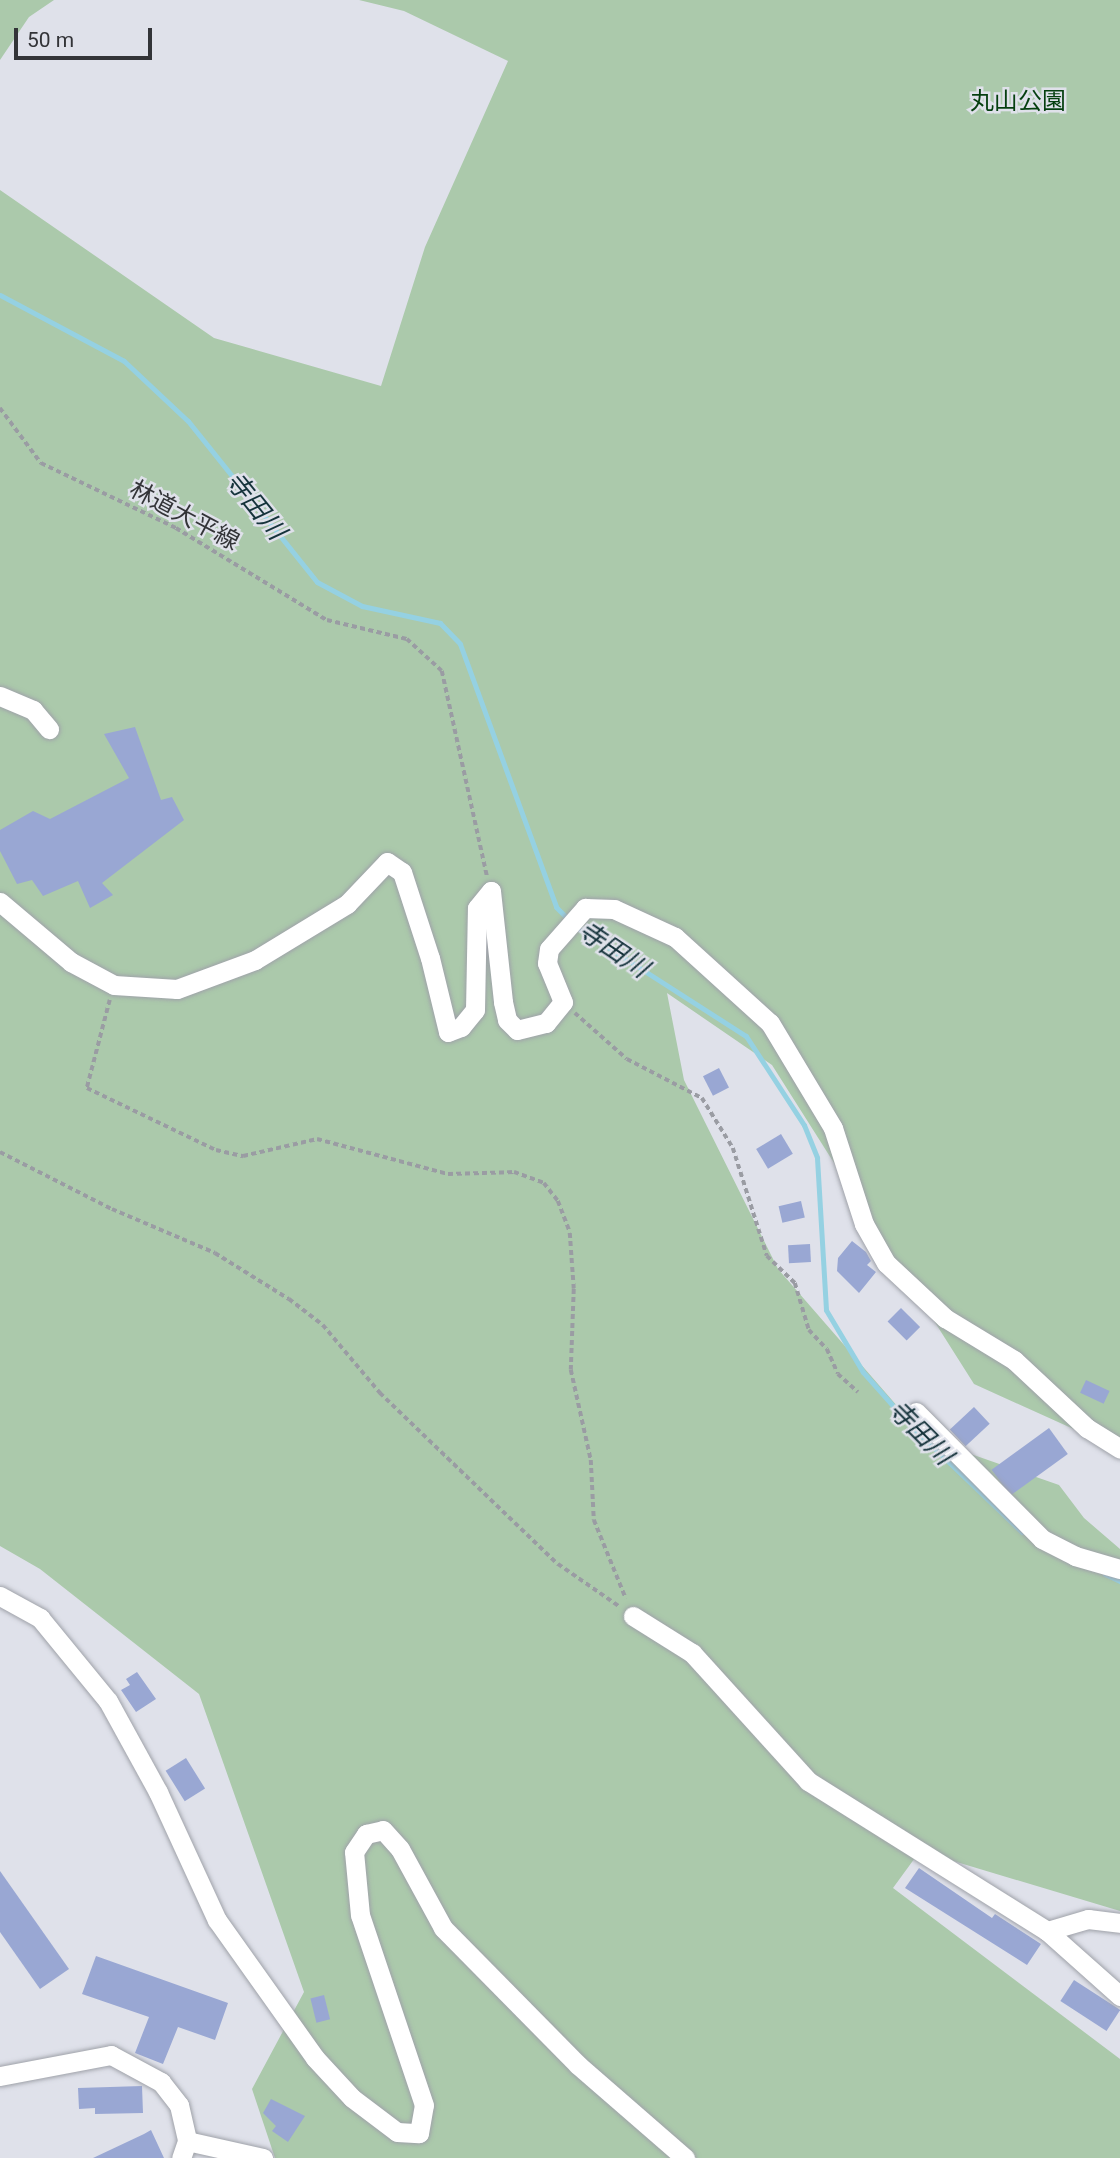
<!DOCTYPE html>
<meta charset="utf-8">
<style>
body{margin:0}
#map{position:relative;width:1120px;height:2158px;overflow:hidden;background:#dfe1ea;font-family:Roboto,"Noto Sans JP",sans-serif}
div>[style]{position:absolute}
.green>*{inset:0;background:#abc9ab}
.stream>*{height:5px;margin:-2.5px;padding:0 2.5px;transform-origin:2.5px;border-radius:2.5px;background:#95d1e2}
.building>*{inset:0;background:#99a7d3;transform-origin:0 0}
.path>*{height:3.5px;margin-top:-1.75px;transform-origin:0;background:repeating-linear-gradient(90deg,#9a9ca3 0 5px,transparent 0 8.5px)}
.roads{filter:drop-shadow(0 0 2px #9fa2a9) drop-shadow(0 0 2px #9fa2a9)}
.minor>*{height:19px;margin:-9.5px;padding:0 9.5px;transform-origin:9.5px;border-radius:9.5px;background:#fff}
span{translate:-50% -50%;white-space:nowrap;text-align:center;line-height:1.15;-webkit-text-stroke:5px #dfe1ea;paint-order:stroke}
.park-label{font-size:24px;color:#053f0f}
.street-label{font-size:24px;color:#333438}
.water-label{font-size:26px;color:#15333b;font-style:italic}
.scale{position:absolute;left:14px;top:28px;width:138px;height:32px;box-sizing:border-box;border:4px solid #333438;border-top:0;padding-left:9px;font-size:21px;line-height:24px;white-space:nowrap;color:#333438;-webkit-text-stroke:5px #dfe1ea;paint-order:stroke}
</style>
<div id="map">
<div class="green">
<div style="clip-path:polygon(0 0,54px 0,29px 17px,0 60px)"></div>
<div style="clip-path:polygon(359px 0,1120px 0,1120px 1450px,974px 1384px,772px 1065px,667px 993px,684px 1080px,778px 1269px,925px 1438px,1059px 1485px,1084px 1518px,1120px 1549px,1120px 1911px,920px 1851px,893px 1888px,1120px 2059px,1120px 2158px,275px 2158px,252px 2089px,304px 1992px,199px 1694px,40px 1569px,0 1546px,0 190px,214px 338px,381px 386px,425px 247px,508px 61px,404px 11px)"></div>
</div>
<div class="stream">
<div style="left:0;top:295px;width:140px;rotate:28deg"></div>
<div style="left:124px;top:361px;width:88px;rotate:43.2deg"></div>
<div style="left:188px;top:421px;width:206px;rotate:51.3deg"></div>
<div style="left:317px;top:582px;width:51px;rotate:28.1deg"></div>
<div style="left:362px;top:606px;width:80px;rotate:12.3deg"></div>
<div style="left:440px;top:623px;width:29px;rotate:46deg"></div>
<div style="left:460px;top:644px;width:280px;rotate:69.9deg"></div>
<div style="left:556px;top:907px;width:18px;rotate:45deg"></div>
<div style="left:576px;top:927px;width:202px;rotate:32.7deg"></div>
<div style="left:746px;top:1036px;width:106px;rotate:56.9deg"></div>
<div style="left:804px;top:1125px;width:35px;rotate:68deg"></div>
<div style="left:817px;top:1158px;width:152px;rotate:86.6deg"></div>
<div style="left:826px;top:1310px;width:72px;rotate:59.2deg"></div>
<div style="left:863px;top:1372px;width:71px;rotate:48.4deg"></div>
<div style="left:910px;top:1425px;width:155px;rotate:43.7deg"></div>
<div style="left:1105px;top:1574px;width:17px;rotate:25deg"></div>
</div>
<div class="building">
<div style="clip-path:polygon(135px 727px,161px 800px,172px 797px,184px 820px,102px 883px,113px 895px,90px 908px,78px 881px,43px 896px,32px 880px,17px 884px,0 851px,0 830px,33px 811px,50px 819px,129px 778px,104px 734px)"></div>
<div style="left:719px;top:1068px;width:22px;height:18px;rotate:63deg"></div>
<div style="left:781px;top:1134px;width:23px;height:29px;rotate:59deg"></div>
<div style="left:801px;top:1201px;width:17px;height:23px;rotate:77deg"></div>
<div style="clip-path:polygon(852px 1241px,866px 1252px,871px 1261px,867px 1265px,876px 1272px,859px 1293px,837px 1271px,838px 1258px)"></div>
<div style="left:810px;top:1244px;width:18px;height:22px;rotate:87deg"></div>
<div style="left:901px;top:1308px;width:27px;height:19px;rotate:45deg"></div>
<div style="left:1086px;top:1380px;width:26px;height:14px;rotate:25deg"></div>
<div style="left:974px;top:1407px;width:23px;height:33px;rotate:47deg"></div>
<div style="left:1049px;top:1428px;width:32px;height:71px;rotate:54deg"></div>
<div style="clip-path:polygon(137px 1672px,156px 1699px,136px 1712px,121px 1690px,130px 1685px,126px 1679px)"></div>
<div style="left:186px;top:1758px;width:36px;height:24px;rotate:58deg"></div>
<div style="clip-path:polygon(919px 1868px,992px 1918px,995px 1914px,1041px 1944px,1027px 1965px,905px 1888px)"></div>
<div style="clip-path:polygon(0 1871px,69px 1969px,40px 1989px,0 1932px)"></div>
<div style="clip-path:polygon(96px 1956px,228px 2003px,215px 2040px,178px 2027px,163px 2064px,135px 2053px,149px 2017px,82px 1994px)"></div>
<div style="left:1074px;top:1980px;width:55px;height:25px;rotate:33deg"></div>
<div style="left:324px;top:1995px;width:25px;height:14px;rotate:76deg"></div>
<div style="clip-path:polygon(142px 2086px,143px 2113px,95px 2114px,95px 2108px,79px 2109px,78px 2088px)"></div>
<div style="clip-path:polygon(271px 2099px,305px 2116px,288px 2142px,272px 2131px,276px 2126px,263px 2113px)"></div>
<div style="clip-path:polygon(151px 2130px,164px 2158px,93px 2158px,144px 2134px)"></div>
</div>
<div class="path">
<div style="left:0;top:408px;width:69px;rotate:53.3deg"></div>
<div style="left:41px;top:463px;width:150px;rotate:25.7deg"></div>
<div style="left:176px;top:528px;width:177px;rotate:31.4deg"></div>
<div style="left:327px;top:620px;width:82px;rotate:13.4deg"></div>
<div style="left:407px;top:639px;width:47px;rotate:42.4deg"></div>
<div style="left:442px;top:671px;width:210px;rotate:77.6deg"></div>
<div style="left:110px;top:1000px;width:91px;rotate:104.6deg"></div>
<div style="left:87px;top:1088px;width:143px;rotate:25.7deg"></div>
<div style="left:216px;top:1150px;width:28px;rotate:13deg"></div>
<div style="left:243px;top:1156px;width:76px;rotate:-12.9deg"></div>
<div style="left:317px;top:1139px;width:136px;rotate:15deg"></div>
<div style="left:448px;top:1174px;width:66px;rotate:-1.7deg"></div>
<div style="left:514px;top:1172px;width:32px;rotate:20deg"></div>
<div style="left:544px;top:1183px;width:23px;rotate:52deg"></div>
<div style="left:558px;top:1201px;width:34px;rotate:69deg"></div>
<div style="left:570px;top:1233px;width:56px;rotate:85.9deg"></div>
<div style="left:574px;top:1289px;width:81px;rotate:92.1deg"></div>
<div style="left:571px;top:1370px;width:92px;rotate:77.5deg"></div>
<div style="left:591px;top:1460px;width:60px;rotate:87.1deg"></div>
<div style="left:594px;top:1520px;width:85px;rotate:67.9deg"></div>
<div style="left:575px;top:1013px;width:69px;rotate:41.5deg"></div>
<div style="left:627px;top:1059px;width:85px;rotate:27.5deg"></div>
<div style="left:702px;top:1098px;width:59px;rotate:58.2deg"></div>
<div style="left:733px;top:1148px;width:113px;rotate:72.5deg"></div>
<div style="left:767px;top:1256px;width:39px;rotate:44deg"></div>
<div style="left:795px;top:1283px;width:49px;rotate:73.4deg"></div>
<div style="left:809px;top:1330px;width:26px;rotate:47deg"></div>
<div style="left:827px;top:1349px;width:27px;rotate:66deg"></div>
<div style="left:838px;top:1374px;width:27px;rotate:42deg"></div>
<div style="left:0;top:1152px;width:126px;rotate:27deg"></div>
<div style="left:112px;top:1209px;width:112px;rotate:23.1deg"></div>
<div style="left:215px;top:1253px;width:87px;rotate:31.9deg"></div>
<div style="left:289px;top:1299px;width:43px;rotate:37.4deg"></div>
<div style="left:323px;top:1325px;width:89px;rotate:50deg"></div>
<div style="left:380px;top:1393px;width:247px;rotate:43.9deg"></div>
<div style="left:558px;top:1564px;width:75px;rotate:34.7deg"></div>
</div>
<div class="roads">
<div class="minor">
<div style="left:0;top:696px;width:36px;rotate:23deg"></div>
<div style="left:33px;top:710px;width:25px;rotate:50deg"></div>
<div style="left:491px;top:891px;width:112px;rotate:83.8deg"></div>
<div style="left:503px;top:1002px;width:18px;rotate:77deg"></div>
<div style="left:507px;top:1020px;width:14px;rotate:45deg"></div>
<div style="left:517px;top:1030px;width:30px;rotate:-14deg"></div>
<div style="left:546px;top:1023px;width:27px;rotate:-51deg"></div>
<div style="left:563px;top:1002px;width:42px;rotate:-112.3deg"></div>
<div style="left:547px;top:963px;width:14px;rotate:-82deg"></div>
<div style="left:549px;top:949px;width:55px;rotate:-48.7deg"></div>
<div style="left:585px;top:908px;width:29px;rotate:2deg"></div>
<div style="left:614px;top:909px;width:67px;rotate:24.7deg"></div>
<div style="left:675px;top:937px;width:128px;rotate:42.2deg"></div>
<div style="left:770px;top:1023px;width:122px;rotate:59deg"></div>
<div style="left:833px;top:1128px;width:101px;rotate:72.1deg"></div>
<div style="left:864px;top:1224px;width:45px;rotate:60.6deg"></div>
<div style="left:886px;top:1263px;width:81px;rotate:43deg"></div>
<div style="left:945px;top:1318px;width:81px;rotate:31.3deg"></div>
<div style="left:1014px;top:1360px;width:100px;rotate:43deg"></div>
<div style="left:1087px;top:1428px;width:39px;rotate:32deg"></div>
<div style="left:0;top:902px;width:93px;rotate:40.2deg"></div>
<div style="left:71px;top:962px;width:49px;rotate:28.1deg"></div>
<div style="left:114px;top:985px;width:63px;rotate:3.6deg"></div>
<div style="left:177px;top:989px;width:83px;rotate:-20.4deg"></div>
<div style="left:255px;top:960px;width:108px;rotate:-31.3deg"></div>
<div style="left:347px;top:904px;width:58px;rotate:-46.4deg"></div>
<div style="left:387px;top:862px;width:18px;rotate:34deg"></div>
<div style="left:402px;top:872px;width:90px;rotate:72deg"></div>
<div style="left:430px;top:958px;width:76px;rotate:76.3deg"></div>
<div style="left:448px;top:1032px;width:14px;rotate:-21deg"></div>
<div style="left:461px;top:1027px;width:22px;rotate:-51deg"></div>
<div style="left:475px;top:1010px;width:102px;rotate:-88.9deg"></div>
<div style="left:477px;top:908px;width:22px;rotate:-51deg"></div>
<div style="left:916px;top:1412px;width:179px;rotate:45.2deg"></div>
<div style="left:1042px;top:1539px;width:37px;rotate:27deg"></div>
<div style="left:1075px;top:1556px;width:47px;rotate:16.1deg"></div>
<div style="left:0;top:1596px;width:46px;rotate:28.8deg"></div>
<div style="left:40px;top:1618px;width:107px;rotate:50.7deg"></div>
<div style="left:108px;top:1701px;width:104px;rotate:61.2deg"></div>
<div style="left:158px;top:1792px;width:141px;rotate:65.3deg"></div>
<div style="left:217px;top:1920px;width:169px;rotate:54.6deg"></div>
<div style="left:315px;top:2058px;width:54px;rotate:47.2deg"></div>
<div style="left:352px;top:2098px;width:56px;rotate:37.1deg"></div>
<div style="left:397px;top:2132px;width:22px;rotate:3deg"></div>
<div style="left:419px;top:2133px;width:28px;rotate:-80deg"></div>
<div style="left:424px;top:2105px;width:200px;rotate:-108.6deg"></div>
<div style="left:360px;top:1915px;width:63px;rotate:-95.4deg"></div>
<div style="left:354px;top:1852px;width:22px;rotate:-56deg"></div>
<div style="left:366px;top:1834px;width:17px;rotate:-13deg"></div>
<div style="left:383px;top:1830px;width:25px;rotate:48deg"></div>
<div style="left:400px;top:1849px;width:90px;rotate:61.4deg"></div>
<div style="left:443px;top:1928px;width:192px;rotate:45.4deg"></div>
<div style="left:578px;top:2065px;width:142px;rotate:41deg"></div>
<div style="left:633px;top:1616px;width:70px;rotate:32.1deg"></div>
<div style="left:692px;top:1653px;width:173px;rotate:47.8deg"></div>
<div style="left:808px;top:1781px;width:282px;rotate:32.1deg"></div>
<div style="left:1047px;top:1931px;width:98px;rotate:41.7deg"></div>
<div style="left:1047px;top:1931px;width:43px;rotate:-16.3deg"></div>
<div style="left:1088px;top:1919px;width:32px;rotate:7deg"></div>
<div style="left:0;top:2076px;width:113px;rotate:-10.7deg"></div>
<div style="left:111px;top:2055px;width:57px;rotate:28.4deg"></div>
<div style="left:161px;top:2082px;width:29px;rotate:52deg"></div>
<div style="left:179px;top:2105px;width:37px;rotate:77deg"></div>
<div style="left:187px;top:2141px;width:18px;rotate:109deg"></div>
<div style="left:187px;top:2141px;width:78px;rotate:12.6deg"></div>
</div>
</div>
<div class="park-label">
<span style="left:1018px;top:102px">丸山公園</span>
</div>
<div class="street-label">
<span style="left:184px;top:516px;rotate:28deg">林道大平線</span>
</div>
<div class="water-label">
<span style="left:255px;top:506px;rotate:51deg">寺田川</span>
<span style="left:613px;top:950px;rotate:34deg">寺田川</span>
<span style="left:920px;top:1433px;rotate:45deg">寺田川</span>
</div>
<div class="scale">50 m</div>
</div>
